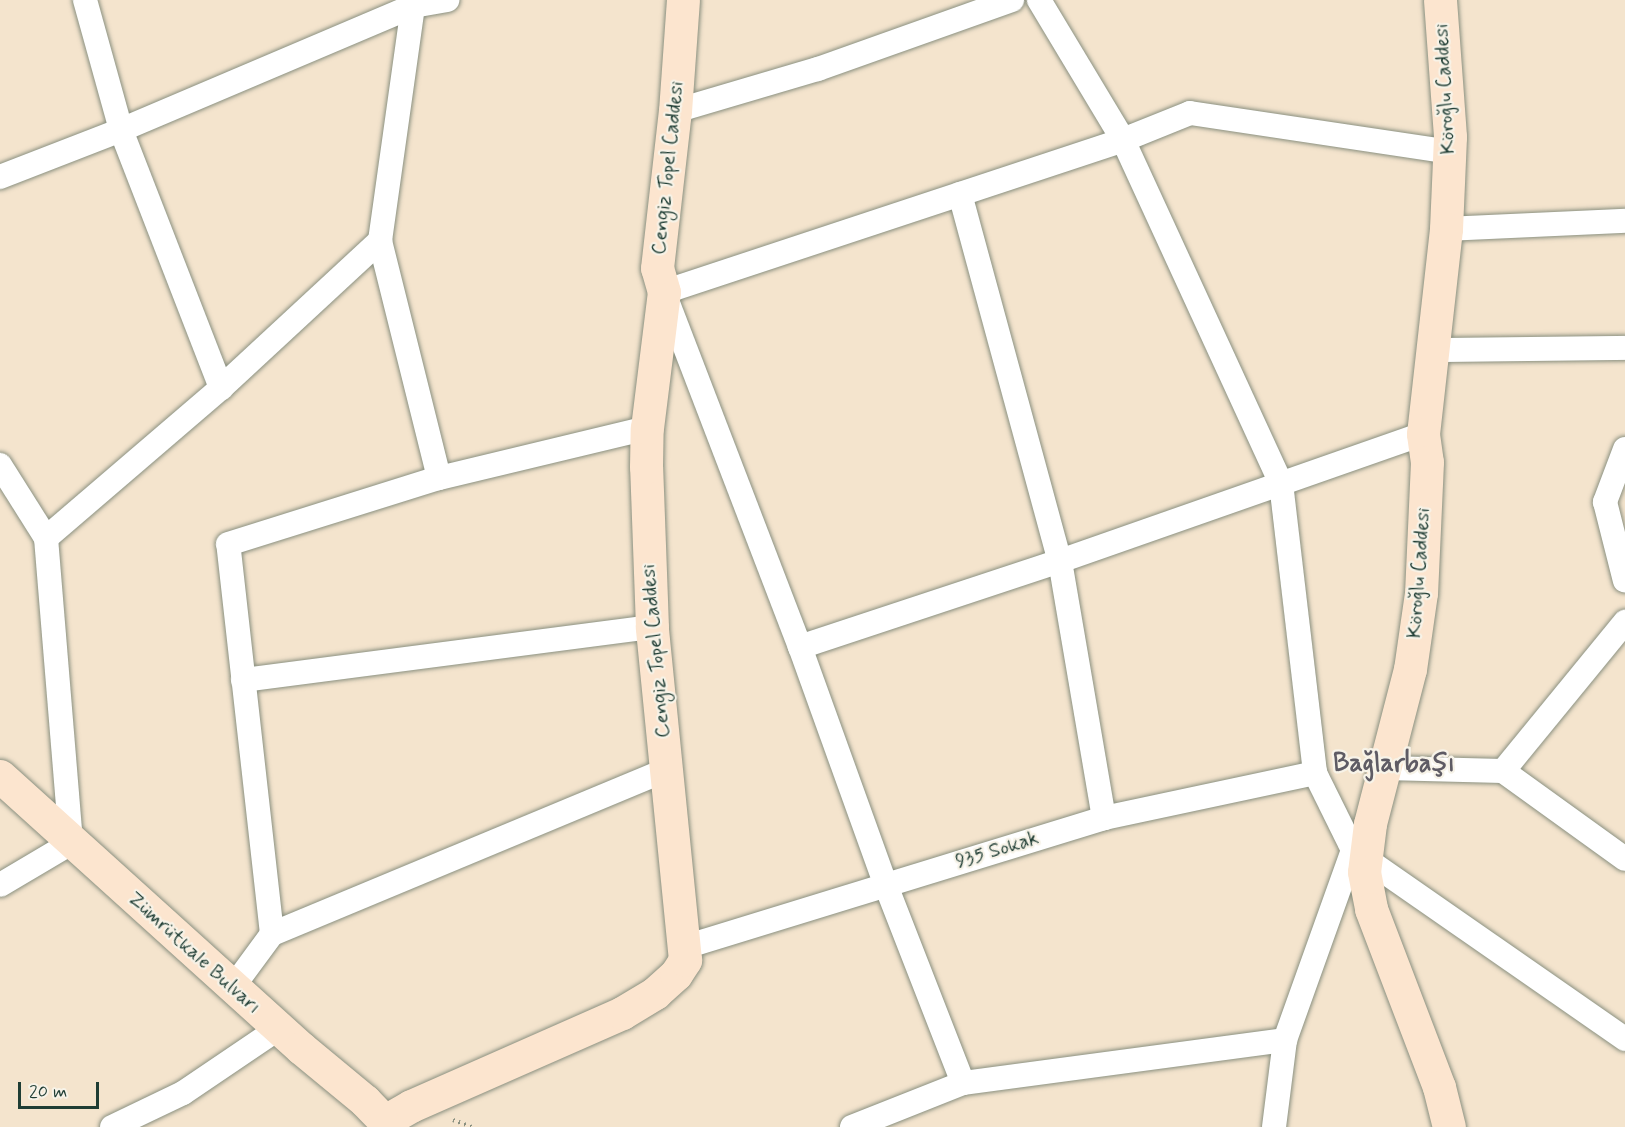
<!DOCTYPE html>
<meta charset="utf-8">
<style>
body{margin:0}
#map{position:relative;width:1625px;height:1127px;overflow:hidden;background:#f4e4cd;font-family:Mynerve,sans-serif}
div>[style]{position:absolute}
.path>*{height:4px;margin-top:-2px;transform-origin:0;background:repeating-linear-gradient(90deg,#8a9080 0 1.5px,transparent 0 6px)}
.roads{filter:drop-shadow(0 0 2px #8a9080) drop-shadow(0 0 2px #8a9080)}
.street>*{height:24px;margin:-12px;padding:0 12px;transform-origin:12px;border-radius:12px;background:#fff}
.secondary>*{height:33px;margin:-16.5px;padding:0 16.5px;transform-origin:16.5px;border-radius:16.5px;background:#fce5cf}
span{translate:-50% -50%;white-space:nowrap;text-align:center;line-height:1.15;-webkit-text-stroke:4.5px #f7f3e8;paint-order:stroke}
.street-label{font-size:20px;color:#1f3d34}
.district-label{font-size:26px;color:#5e5b64;font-weight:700}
.scale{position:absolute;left:18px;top:1082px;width:81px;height:27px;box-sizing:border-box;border:3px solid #1f3d34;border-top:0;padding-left:8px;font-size:18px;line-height:21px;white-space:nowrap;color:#1f3d34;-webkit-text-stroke:4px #f7f3e8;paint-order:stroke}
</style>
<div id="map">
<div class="path">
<div style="left:453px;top:1120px;width:20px;rotate:20deg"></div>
</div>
<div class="roads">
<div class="street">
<div style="left:85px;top:0;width:135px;rotate:74.5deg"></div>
<div style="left:121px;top:130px;width:277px;rotate:68.8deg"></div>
<div style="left:1039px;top:0;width:163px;rotate:59deg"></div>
<div style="left:1123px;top:140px;width:378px;rotate:65.3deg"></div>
<div style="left:1281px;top:483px;width:292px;rotate:83.3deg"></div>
<div style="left:1315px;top:773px;width:86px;rotate:63.7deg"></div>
<div style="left:1353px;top:850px;width:331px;rotate:34.8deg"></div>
<div style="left:413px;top:6px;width:237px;rotate:98deg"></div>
<div style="left:380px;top:241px;width:244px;rotate:76deg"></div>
<div style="left:675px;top:111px;width:149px;rotate:-16.4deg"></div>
<div style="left:818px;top:69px;width:206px;rotate:-19.6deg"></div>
<div style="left:0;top:177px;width:130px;rotate:-21.2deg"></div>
<div style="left:121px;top:130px;width:317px;rotate:-23deg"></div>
<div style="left:413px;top:6px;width:35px;rotate:-10deg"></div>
<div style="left:960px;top:194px;width:380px;rotate:74.8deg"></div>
<div style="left:1060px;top:561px;width:261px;rotate:80.3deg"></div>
<div style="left:1446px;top:229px;width:179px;rotate:-2.6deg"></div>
<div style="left:1434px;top:350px;width:191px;rotate:-0.6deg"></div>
<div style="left:1625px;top:449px;width:57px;rotate:110.7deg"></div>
<div style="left:1605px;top:502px;width:81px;rotate:75.8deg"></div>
<div style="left:0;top:465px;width:86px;rotate:57.8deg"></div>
<div style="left:46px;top:538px;width:306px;rotate:85.3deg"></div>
<div style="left:71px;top:843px;width:82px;rotate:149.4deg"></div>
<div style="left:46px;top:538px;width:230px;rotate:-40.6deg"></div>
<div style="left:221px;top:388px;width:217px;rotate:-42.8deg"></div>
<div style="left:800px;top:647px;width:274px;rotate:-18.3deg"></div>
<div style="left:1060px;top:561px;width:385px;rotate:-19.3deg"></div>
<div style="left:243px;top:680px;width:412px;rotate:-7.4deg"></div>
<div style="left:1385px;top:768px;width:118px;rotate:1.5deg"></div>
<div style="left:1503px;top:771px;width:150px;rotate:35.8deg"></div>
<div style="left:1503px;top:771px;width:193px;rotate:-50.7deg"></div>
<div style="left:272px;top:934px;width:427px;rotate:-22.6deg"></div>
<div style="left:685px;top:947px;width:438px;rotate:-17.1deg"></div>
<div style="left:1104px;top:818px;width:216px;rotate:-12deg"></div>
<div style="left:233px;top:987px;width:66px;rotate:-53.7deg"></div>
<div style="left:272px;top:934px;width:392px;rotate:-96.4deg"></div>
<div style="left:228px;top:544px;width:221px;rotate:-17.4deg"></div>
<div style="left:439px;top:478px;width:214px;rotate:-13.5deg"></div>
<div style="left:963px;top:1083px;width:215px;rotate:-111.3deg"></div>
<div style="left:885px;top:883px;width:251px;rotate:-109.8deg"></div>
<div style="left:800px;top:647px;width:380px;rotate:-111deg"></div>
<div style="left:664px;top:292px;width:484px;rotate:-18.3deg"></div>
<div style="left:1123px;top:140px;width:72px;rotate:-21.9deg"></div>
<div style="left:1190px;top:113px;width:263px;rotate:8.5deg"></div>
<div style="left:112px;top:1127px;width:79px;rotate:-25.6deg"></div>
<div style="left:183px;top:1093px;width:116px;rotate:-34.1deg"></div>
<div style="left:852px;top:1127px;width:119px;rotate:-21.6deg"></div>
<div style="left:963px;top:1083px;width:325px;rotate:-7.6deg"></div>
<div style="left:1274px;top:1127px;width:88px;rotate:-82.8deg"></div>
<div style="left:1285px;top:1040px;width:202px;rotate:-70.3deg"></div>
</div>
<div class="secondary">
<div style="left:1440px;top:0;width:137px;rotate:85.8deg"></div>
<div style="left:1450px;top:137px;width:92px;rotate:92.5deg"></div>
<div style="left:1446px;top:229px;width:206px;rotate:96.4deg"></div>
<div style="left:1423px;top:434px;width:28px;rotate:82deg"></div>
<div style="left:1427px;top:462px;width:131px;rotate:92.6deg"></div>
<div style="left:1421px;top:593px;width:77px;rotate:98.2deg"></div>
<div style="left:1410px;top:669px;width:160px;rotate:104.5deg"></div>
<div style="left:1370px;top:824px;width:48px;rotate:97.1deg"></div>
<div style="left:1364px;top:872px;width:38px;rotate:79deg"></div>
<div style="left:1371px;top:909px;width:191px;rotate:69.1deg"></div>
<div style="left:1439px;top:1087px;width:41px;rotate:76deg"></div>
<div style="left:0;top:776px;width:406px;rotate:42.1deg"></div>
<div style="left:301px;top:1048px;width:83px;rotate:39.6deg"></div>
<div style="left:365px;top:1101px;width:36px;rotate:46deg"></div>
<div style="left:385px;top:1121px;width:30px;rotate:-30deg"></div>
<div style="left:411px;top:1106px;width:231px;rotate:-23.8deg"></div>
<div style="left:622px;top:1013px;width:39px;rotate:-31deg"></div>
<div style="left:655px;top:993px;width:28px;rotate:-42deg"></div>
<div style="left:676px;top:974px;width:17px;rotate:-57deg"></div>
<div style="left:685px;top:960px;width:335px;rotate:-95.7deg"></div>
<div style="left:652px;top:627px;width:160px;rotate:-92.1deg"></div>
<div style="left:646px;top:467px;width:39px;rotate:-89deg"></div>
<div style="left:647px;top:428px;width:137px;rotate:-82.9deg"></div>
<div style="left:664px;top:292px;width:25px;rotate:-106deg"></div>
<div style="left:657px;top:268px;width:158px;rotate:-83.5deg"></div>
<div style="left:675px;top:111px;width:111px;rotate:-85.9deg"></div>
</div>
</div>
<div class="street-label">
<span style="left:1445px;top:89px;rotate:-93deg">Köroğlu Caddesi</span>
<span style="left:668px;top:168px;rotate:-84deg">Cengiz Topel Caddesi</span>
<span style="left:1419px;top:573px;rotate:-86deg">Köroğlu Caddesi</span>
<span style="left:656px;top:651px;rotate:-95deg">Cengiz Topel Caddesi</span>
<span style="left:997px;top:850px;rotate:-17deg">935 Sokak</span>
<span style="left:194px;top:953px;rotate:42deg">Zümrütkale Bulvarı</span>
</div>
<div class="district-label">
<span style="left:1394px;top:765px">Bağlarbaşı</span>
</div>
<div class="scale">20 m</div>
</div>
